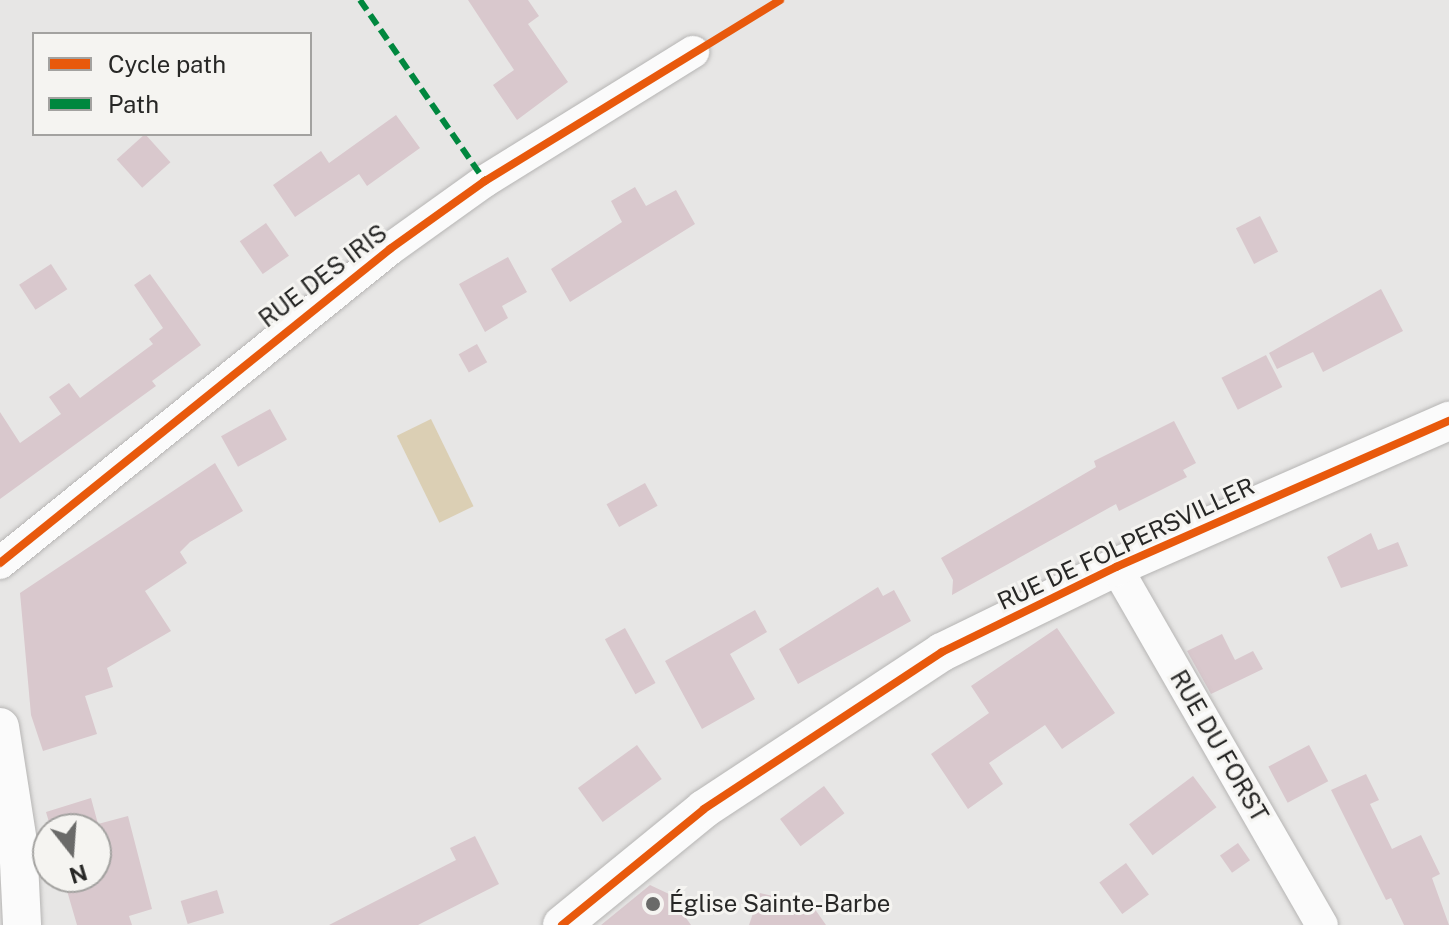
<!DOCTYPE html>
<meta charset="utf-8">
<style>
body{margin:0}
#map{position:relative;width:1449px;height:925px;overflow:hidden;background:#e7e6e5;font-family:"Public Sans",sans-serif}
div>[style]{position:absolute}
.green>*{inset:0;background:#dbcfb4;transform-origin:0 0}
.building>*{inset:0;background:#d9c8cd;transform-origin:0 0}
.roads{filter:drop-shadow(0 0 2px #b6b5b4) drop-shadow(0 0 2px #b6b5b4)}
.minor>*{height:32px;margin:-16px;padding:0 16px;transform-origin:16px;border-radius:16px;background:#fbfbfb}
.tertiary>*{height:38px;margin:-19px;padding:0 19px;transform-origin:19px;border-radius:19px;background:#fbfbfb}
.quiet>*{height:6px;margin-top:-3px;transform-origin:0;background:repeating-linear-gradient(90deg,#00873e 0 12px,transparent 0 18px)}
.cycleway>*{height:8px;margin:-4px;padding:0 4px;transform-origin:4px;border-radius:4px;background:#e8590c}
.dots>*{width:22px;height:22px;translate:-50% -50%;box-sizing:border-box;border:4px solid #f5f4f1;border-radius:50%}
span{translate:-50% -50%;white-space:nowrap;text-align:center;line-height:1.15;-webkit-text-stroke:6px #f5f4f1;paint-order:stroke}
.street-label{font-size:24px;color:#272726}
.poi-label{font-size:24px;color:#272726}
.left{translate:0 -50%;text-align:left}
.legend{position:absolute;left:32px;top:32px;width:280px;height:104px;box-sizing:border-box;background:#f5f4f1;border:2px solid #a3a2a0;margin:0;padding:10px 14px;list-style:none;font-size:24px;color:#272726}
.legend li{display:flex;align-items:center;gap:16px;height:40px}
.legend b{width:40px;border:2px solid #a3a2a0}
.north{position:absolute;left:32px;top:813px;width:80px;height:80px;box-sizing:border-box;background:#f5f4f1;border:2px solid #a3a2a0;border-radius:50%;rotate:163deg;font-size:22px;font-weight:700;line-height:32px;text-align:center;color:#272726}
.north::after{content:'';display:block;margin:auto;width:28px;height:36px;background:#6a6a69;clip-path:polygon(50% 0,100% 100%,50% 72%,0 100%)}
</style>
<div id="map">
<div class="green">
<div style="left:431px;top:419px;width:97px;height:38px;rotate:64deg"></div>
</div>
<div class="building">
<div style="clip-path:polygon(468px 0,528px 0,539px 16px,528px 24px,568px 82px,517px 120px,493px 85px,514px 70px)"></div>
<div style="clip-path:polygon(396px 115px,420px 148px,367px 186px,359px 174px,295px 217px,273px 185px,321px 151px,329px 163px)"></div>
<div style="left:145px;top:134px;width:38px;height:38px;rotate:48deg"></div>
<div style="clip-path:polygon(635px 187px,646px 206px,676px 190px,695px 224px,570px 302px,551px 269px,622px 222px,611px 201px)"></div>
<div style="left:1260px;top:216px;width:40px;height:27px;rotate:63deg"></div>
<div style="left:266px;top:223px;width:40px;height:32px;rotate:55deg"></div>
<div style="clip-path:polygon(508px 257px,527px 292px,502px 306px,508px 318px,485px 332px,459px 284px)"></div>
<div style="left:51px;top:264px;width:30px;height:38px;rotate:57deg"></div>
<div style="clip-path:polygon(150px 274px,201px 345px,152px 381px,156px 386px,0 499px,0 412px,20px 443px,61px 414px,49px 397px,69px 383px,80px 398px,153px 344px,149px 339px,163px 328px,134px 285px)"></div>
<div style="clip-path:polygon(1381px 289px,1403px 331px,1323px 372px,1313px 352px,1277px 369px,1269px 353px)"></div>
<div style="left:477px;top:344px;width:21px;height:21px;rotate:61deg"></div>
<div style="left:1266px;top:355px;width:36px;height:50px;rotate:63deg"></div>
<div style="left:270px;top:409px;width:35px;height:56px;rotate:61deg"></div>
<div style="clip-path:polygon(1174px 421px,1196px 463px,1183px 470px,1187px 477px,1119px 511px,1116px 504px,952px 595px,953px 580px,941px 558px,1096px 467px,1094px 461px)"></div>
<div style="clip-path:polygon(215px 463px,243px 511px,190px 542px,180px 552px,187px 563px,145px 591px,171px 631px,107px 668px,113px 687px,85px 696px,97px 734px,43px 751px,31px 715px,20px 593px)"></div>
<div style="left:645px;top:483px;width:26px;height:44px;rotate:61deg"></div>
<div style="clip-path:polygon(1371px 533px,1378px 550px,1398px 542px,1408px 566px,1341px 588px,1327px 557px)"></div>
<div style="clip-path:polygon(878px 587px,883px 596px,894px 590px,911px 621px,798px 684px,779px 649px)"></div>
<div style="clip-path:polygon(755px 610px,767px 632px,730px 654px,755px 699px,702px 729px,665px 661px)"></div>
<div style="left:625px;top:628px;width:63px;height:23px;rotate:61deg"></div>
<div style="clip-path:polygon(1057px 628px,1115px 713px,1062px 749px,1045px 725px,989px 763px,1003px 784px,968px 809px,931px 754px,989px 713px,971px 686px)"></div>
<div style="clip-path:polygon(1222px 634px,1235px 660px,1253px 651px,1263px 669px,1211px 694px,1187px 651px)"></div>
<div style="left:637px;top:745px;width:42px;height:73px;rotate:54deg"></div>
<div style="left:1309px;top:745px;width:41px;height:46px;rotate:62deg"></div>
<div style="clip-path:polygon(1366px 774px,1379px 800px,1370px 804px,1392px 849px,1421px 835px,1440px 874px,1432px 878px,1449px 925px,1404px 925px,1391px 898px,1386px 900px,1331px 790px)"></div>
<div style="left:1193px;top:776px;width:39px;height:80px;rotate:53deg"></div>
<div style="left:824px;top:786px;width:34px;height:55px;rotate:53deg"></div>
<div style="clip-path:polygon(91px 798px,98px 824px,128px 816px,152px 909px,129px 916px,132px 925px,77px 925px,63px 877px,96px 877px,96px 829px,51px 829px,46px 812px)"></div>
<div style="clip-path:polygon(475px 836px,499px 884px,418px 925px,329px 925px,456px 860px,450px 848px)"></div>
<div style="left:1238px;top:843px;width:21px;height:22px;rotate:55deg"></div>
<div style="left:1126px;top:863px;width:39px;height:33px;rotate:54deg"></div>
<div style="clip-path:polygon(650px 885px,669px 894px,691px 925px,601px 925px)"></div>
<div style="left:217px;top:890px;width:24px;height:38px;rotate:73deg"></div>
<div style="clip-path:polygon(760px 893px,812px 905px,826px 925px,749px 925px)"></div>
</div>
<div class="roads">
<div class="minor">
<div style="left:0;top:563px;width:501px;rotate:-38.84deg"></div>
<div style="left:390px;top:249px;width:117px;rotate:-35.6deg"></div>
<div style="left:485px;top:181px;width:245px;rotate:-31.8deg"></div>
<div style="left:1116px;top:567px;width:413px;rotate:60.1deg"></div>
</div>
<div class="tertiary">
<div style="left:0;top:727px;width:116px;rotate:81.1deg"></div>
<div style="left:18px;top:842px;width:83px;rotate:87.2deg"></div>
<div style="left:562px;top:925px;width:183px;rotate:-39.2deg"></div>
<div style="left:704px;top:809px;width:285px;rotate:-33.4deg"></div>
<div style="left:942px;top:652px;width:194px;rotate:-26deg"></div>
<div style="left:1116px;top:567px;width:364px;rotate:-23.7deg"></div>
</div>
</div>
<div class="quiet">
<div style="left:360px;top:0;width:220px;rotate:55.4deg"></div>
</div>
<div class="cycleway">
<div style="left:0;top:563px;width:501px;rotate:-38.84deg"></div>
<div style="left:390px;top:249px;width:117px;rotate:-35.6deg"></div>
<div style="left:485px;top:181px;width:346px;rotate:-31.5deg"></div>
<div style="left:562px;top:925px;width:183px;rotate:-39.2deg"></div>
<div style="left:704px;top:809px;width:285px;rotate:-33.4deg"></div>
<div style="left:942px;top:652px;width:194px;rotate:-26deg"></div>
<div style="left:1116px;top:567px;width:364px;rotate:-23.7deg"></div>
</div>
<div class="dots">
<div style="left:653px;top:904px;background:#6a6a69"></div>
</div>
<div class="street-label">
<span style="left:323px;top:276px;rotate:-37deg">RUE DES IRIS</span>
<span style="left:1126px;top:544px;rotate:-25deg">RUE DE FOLPERSVILLER</span>
<span style="left:1219px;top:746px;rotate:60deg">RUE DU FORST</span>
</div>
<div class="poi-label">
<span class="left" style="left:669px;top:904px">Église Sainte-Barbe</span>
</div>
<ul class="legend">
<li><b style="height:10px;background:#e8590c"></b>Cycle path</li>
<li><b style="height:10px;background:#00873e"></b>Path</li>
</ul>
<div class="north">N</div>
</div>
